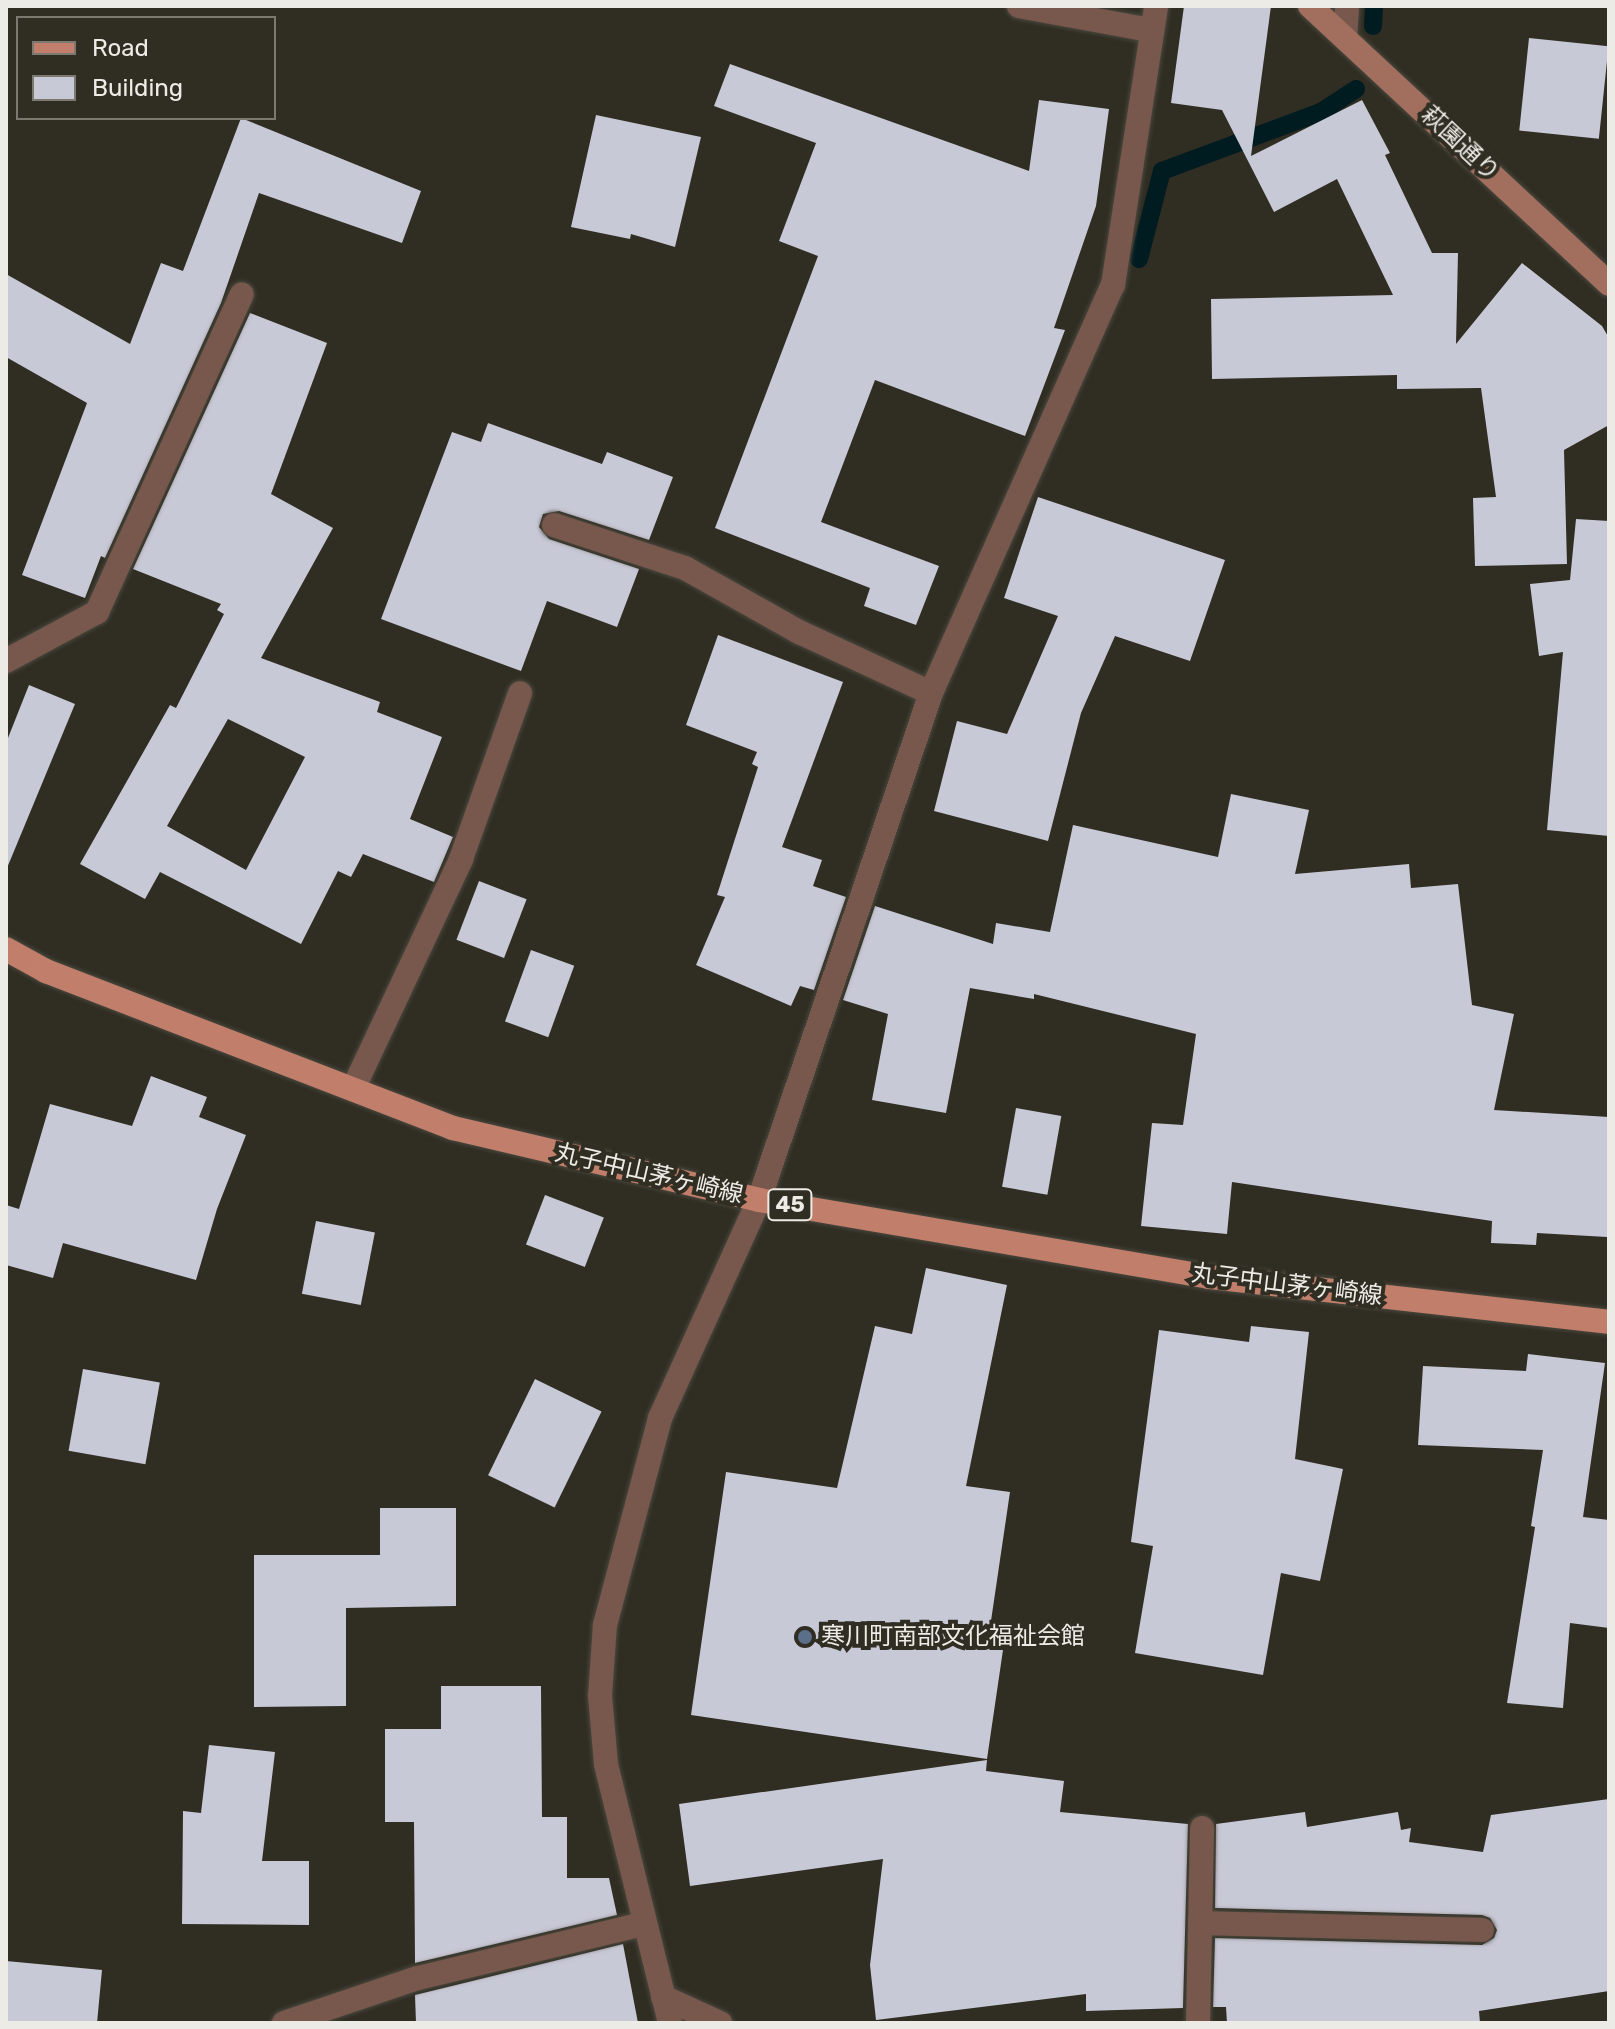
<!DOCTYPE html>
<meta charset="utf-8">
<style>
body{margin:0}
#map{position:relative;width:1615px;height:2029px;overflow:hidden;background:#302d23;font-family:Rubik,"Noto Sans JP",sans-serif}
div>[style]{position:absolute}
.stream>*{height:18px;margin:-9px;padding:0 9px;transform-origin:9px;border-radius:9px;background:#011c21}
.building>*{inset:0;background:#c8c9d6;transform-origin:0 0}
.roads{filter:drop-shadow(0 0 2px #4a483e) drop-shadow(0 0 2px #4a483e)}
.lane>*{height:24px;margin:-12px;padding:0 12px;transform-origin:12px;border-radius:12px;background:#78574d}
.street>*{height:24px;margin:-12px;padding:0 12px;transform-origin:12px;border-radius:12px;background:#78574d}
.secondary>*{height:24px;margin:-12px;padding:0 12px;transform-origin:12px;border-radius:12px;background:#a26e5e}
.primary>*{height:24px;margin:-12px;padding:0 12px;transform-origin:12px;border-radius:12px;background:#c17f6b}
.dots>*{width:22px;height:22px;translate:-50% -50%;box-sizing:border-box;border:4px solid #302d23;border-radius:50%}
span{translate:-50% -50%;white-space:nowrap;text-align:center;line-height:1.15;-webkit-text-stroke:8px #302d23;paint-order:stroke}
.shield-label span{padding:2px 6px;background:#302d23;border:2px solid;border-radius:6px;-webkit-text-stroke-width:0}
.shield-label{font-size:22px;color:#edebe5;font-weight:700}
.street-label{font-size:24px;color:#edebe5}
.poi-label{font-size:24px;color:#edebe5}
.left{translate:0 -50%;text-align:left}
.frame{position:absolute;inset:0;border:8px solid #edebe5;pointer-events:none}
.legend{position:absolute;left:16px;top:16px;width:260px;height:104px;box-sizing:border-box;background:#302d23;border:2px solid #7c7971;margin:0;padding:10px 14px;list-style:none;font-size:24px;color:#edebe5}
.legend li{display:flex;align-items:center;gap:16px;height:40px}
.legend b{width:40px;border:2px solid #7c7971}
</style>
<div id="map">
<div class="stream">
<div style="left:1373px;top:26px;width:20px;rotate:-87deg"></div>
<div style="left:1139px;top:259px;width:91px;rotate:-75.4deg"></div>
<div style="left:1162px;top:171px;width:170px;rotate:-20.4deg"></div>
<div style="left:1321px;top:112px;width:42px;rotate:-33.3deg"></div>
</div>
<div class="building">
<div style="clip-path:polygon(1184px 6px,1271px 6px,1251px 156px,1362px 100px,1390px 153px,1385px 155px,1432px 253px,1458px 253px,1456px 344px,1522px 263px,1602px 326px,1609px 338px,1609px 425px,1564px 450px,1567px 564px,1475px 566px,1473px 498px,1496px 497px,1481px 388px,1397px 389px,1397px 375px,1212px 379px,1211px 299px,1393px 295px,1337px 179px,1274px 212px,1222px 110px,1171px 103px)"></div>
<div style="left:1529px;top:38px;width:80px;height:93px;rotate:6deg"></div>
<div style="clip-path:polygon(730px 64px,1029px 171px,1039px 100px,1109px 109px,1096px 206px,1054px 328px,1065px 330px,1025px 436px,875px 380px,821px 522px,939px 566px,916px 625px,864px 606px,870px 588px,715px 528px,818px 256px,779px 241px,816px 143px,714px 106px)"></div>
<div style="clip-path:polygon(596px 115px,701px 137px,675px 247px,631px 234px,630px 239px,571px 227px)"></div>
<div style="clip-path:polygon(241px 118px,421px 191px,402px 243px,259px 193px,221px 303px,105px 558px,101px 556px,85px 598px,22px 575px,87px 403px,6px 357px,6px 274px,130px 344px,161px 263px,183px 271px)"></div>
<div style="clip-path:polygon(evenodd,250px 313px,327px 343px,271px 494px,333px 528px,261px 658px,380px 702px,377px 712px,442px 737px,410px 819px,453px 837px,434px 882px,363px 854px,351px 877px,338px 871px,301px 944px,160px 872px,145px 899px,80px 864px,170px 705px,176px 708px,224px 614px,217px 610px,221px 604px,133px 569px,250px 313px,228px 719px,305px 757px,246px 870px,167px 826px,228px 719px)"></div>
<div style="clip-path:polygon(488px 423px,602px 464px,607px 452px,673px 477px,649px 540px,559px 511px,543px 514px,539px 527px,549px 539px,639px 569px,617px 627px,547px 601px,521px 671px,381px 619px,452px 432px,481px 442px)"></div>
<div style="clip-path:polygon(1038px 497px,1225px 560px,1190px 661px,1115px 636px,1081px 713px,1048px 841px,934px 811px,957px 721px,1007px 734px,1058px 616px,1004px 598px)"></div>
<div style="clip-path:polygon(1576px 519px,1609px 521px,1609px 836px,1547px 830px,1563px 652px,1539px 656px,1530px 584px,1570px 580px)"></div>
<div style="clip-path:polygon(718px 635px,843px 682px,782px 847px,822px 860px,813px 886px,846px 897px,814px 990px,800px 986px,791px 1006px,696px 965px,725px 897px,717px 895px,758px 767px,752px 764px,757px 752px,686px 725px)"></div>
<div style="clip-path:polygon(29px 685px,75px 704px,7px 868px,6px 743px)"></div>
<div style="clip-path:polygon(1231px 794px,1309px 810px,1295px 874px,1409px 864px,1411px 888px,1458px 884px,1472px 1005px,1514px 1014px,1494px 1110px,1609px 1117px,1607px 1237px,1537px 1233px,1536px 1245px,1491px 1243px,1492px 1221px,1232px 1182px,1227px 1234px,1141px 1226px,1152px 1123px,1183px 1125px,1196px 1034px,1034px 994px,1034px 999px,970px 988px,946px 1113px,872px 1100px,888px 1014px,843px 1000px,875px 906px,993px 944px,996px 923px,1050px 932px,1073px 825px,1218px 857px)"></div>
<div style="left:479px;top:881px;width:51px;height:63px;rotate:21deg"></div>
<div style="left:531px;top:950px;width:46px;height:76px;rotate:20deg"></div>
<div style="clip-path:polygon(151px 1076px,207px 1097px,199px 1117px,246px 1135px,217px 1209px,196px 1280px,63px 1243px,53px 1278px,6px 1265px,6px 1205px,19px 1209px,50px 1104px,132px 1126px)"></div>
<div style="left:1016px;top:1108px;width:46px;height:80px;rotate:10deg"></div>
<div style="left:545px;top:1195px;width:63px;height:53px;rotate:21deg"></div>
<div style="left:316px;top:1221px;width:60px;height:74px;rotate:11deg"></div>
<div style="clip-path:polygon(926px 1268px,1007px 1285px,966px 1486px,1010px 1492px,987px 1648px,1003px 1650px,987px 1759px,691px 1715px,726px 1472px,837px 1488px,875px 1326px,912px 1334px)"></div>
<div style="clip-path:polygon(1251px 1326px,1309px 1332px,1295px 1459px,1343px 1469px,1320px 1581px,1281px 1573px,1263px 1675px,1135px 1653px,1153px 1546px,1131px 1542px,1159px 1330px,1249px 1342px)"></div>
<div style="clip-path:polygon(1528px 1354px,1605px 1363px,1583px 1517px,1609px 1520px,1609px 1628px,1570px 1623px,1563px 1708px,1507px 1703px,1535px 1527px,1531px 1526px,1543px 1450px,1418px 1445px,1423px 1366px,1526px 1371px)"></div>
<div style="left:83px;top:1369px;width:78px;height:83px;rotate:10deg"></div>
<div style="left:535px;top:1379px;width:74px;height:107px;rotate:26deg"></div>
<div style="clip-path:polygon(380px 1508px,456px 1508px,456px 1606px,346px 1608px,346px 1706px,254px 1707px,254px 1555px,380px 1555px)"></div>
<div style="clip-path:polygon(441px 1686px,541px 1686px,542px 1817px,567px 1817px,567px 1878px,609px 1878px,617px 1915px,415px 1963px,414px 1822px,385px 1822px,385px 1729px,441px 1729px)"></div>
<div style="clip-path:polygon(209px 1745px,275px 1752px,262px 1861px,309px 1861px,309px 1925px,182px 1924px,183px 1811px,201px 1813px)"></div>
<div style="clip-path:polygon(987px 1760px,986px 1771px,1064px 1781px,1060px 1812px,1188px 1824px,1183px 2008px,1086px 2011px,1086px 1994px,876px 2020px,870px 1965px,883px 1859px,690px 1886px,679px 1804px)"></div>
<div style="clip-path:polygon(1609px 1799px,1609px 1991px,1479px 2011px,1480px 2023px,1227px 2023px,1226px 2007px,1213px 2007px,1215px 1938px,1482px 1945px,1494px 1938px,1497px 1930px,1490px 1918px,1482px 1915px,1215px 1908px,1216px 1824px,1305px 1812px,1307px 1827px,1398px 1812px,1401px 1830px,1411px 1828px,1409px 1842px,1483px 1852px,1491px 1815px)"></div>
<div style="clip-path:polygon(623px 1944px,638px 2023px,416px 2023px,415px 1995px)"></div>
<div style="clip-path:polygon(6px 1961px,102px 1970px,97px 2023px,6px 2023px)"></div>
</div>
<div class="roads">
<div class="lane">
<div style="left:1019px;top:6px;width:133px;rotate:10.4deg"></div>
<div style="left:1345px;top:38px;width:32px;rotate:-86deg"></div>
<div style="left:6px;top:661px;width:103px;rotate:-28.3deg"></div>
<div style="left:97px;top:612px;width:349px;rotate:-65.5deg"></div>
<div style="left:353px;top:1089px;width:254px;rotate:-64.8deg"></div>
<div style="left:461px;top:859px;width:176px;rotate:-70.4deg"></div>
<div style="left:284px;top:2023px;width:141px;rotate:-18.6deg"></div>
<div style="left:418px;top:1978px;width:231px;rotate:-13.5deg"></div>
</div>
<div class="street">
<div style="left:554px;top:525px;width:138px;rotate:18.2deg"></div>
<div style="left:685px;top:568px;width:131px;rotate:29.3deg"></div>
<div style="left:799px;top:632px;width:145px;rotate:24.8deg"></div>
<div style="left:1200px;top:1923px;width:282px;rotate:1.4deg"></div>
<div style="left:663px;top:1997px;width:63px;rotate:24.5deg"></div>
<div style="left:670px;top:2023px;width:267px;rotate:-103.9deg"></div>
<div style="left:606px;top:1764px;width:68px;rotate:-95deg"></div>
<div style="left:600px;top:1696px;width:71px;rotate:-86deg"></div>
<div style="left:605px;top:1625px;width:214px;rotate:-75.1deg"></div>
<div style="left:660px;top:1418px;width:239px;rotate:-65.6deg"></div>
<div style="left:759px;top:1200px;width:535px;rotate:-71.26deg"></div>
<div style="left:931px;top:693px;width:447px;rotate:-66deg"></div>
<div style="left:1113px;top:285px;width:282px;rotate:-81.2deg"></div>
<div style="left:1198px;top:2023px;width:195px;rotate:-88.8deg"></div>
</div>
<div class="secondary">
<div style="left:1310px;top:6px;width:408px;rotate:42.9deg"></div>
</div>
<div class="primary">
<div style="left:6px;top:949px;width:46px;rotate:28.8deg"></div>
<div style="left:46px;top:971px;width:436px;rotate:21.1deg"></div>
<div style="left:453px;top:1128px;width:314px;rotate:13.2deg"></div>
<div style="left:759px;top:1200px;width:457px;rotate:9.7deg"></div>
<div style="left:1209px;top:1277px;width:403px;rotate:6.4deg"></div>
</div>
</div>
<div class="dots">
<div style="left:805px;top:1637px;background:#5c6f8a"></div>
</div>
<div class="shield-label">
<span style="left:790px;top:1205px">45</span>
</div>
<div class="street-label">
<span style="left:1460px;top:144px;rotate:43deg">萩園通り</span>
<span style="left:649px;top:1174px;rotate:13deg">丸子中山茅ヶ崎線</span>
<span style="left:1287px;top:1285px;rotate:7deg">丸子中山茅ヶ崎線</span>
</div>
<div class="poi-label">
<span class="left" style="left:821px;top:1637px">寒川町南部文化福祉会館</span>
</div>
<div class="frame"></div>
<ul class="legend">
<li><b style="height:10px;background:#c17f6b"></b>Road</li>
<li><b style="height:22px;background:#c8c9d6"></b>Building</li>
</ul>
</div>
